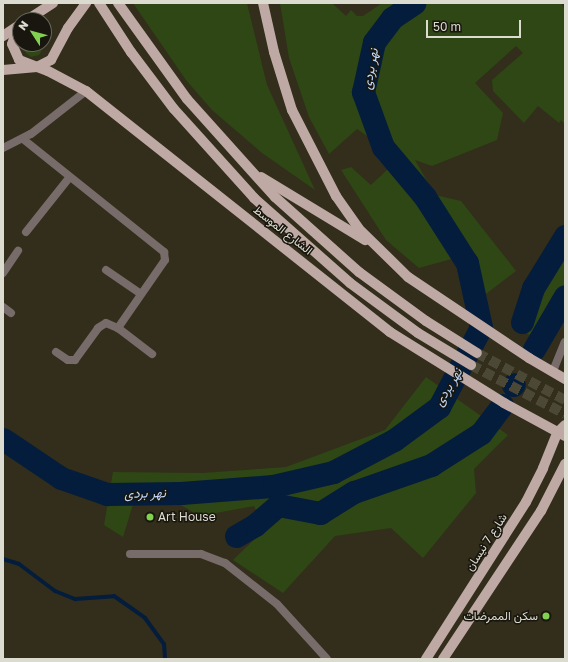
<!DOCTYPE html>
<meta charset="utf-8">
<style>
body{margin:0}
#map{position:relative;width:568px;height:662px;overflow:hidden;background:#322e1b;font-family:"Golos Text",Vazirmatn,sans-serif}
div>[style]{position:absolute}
.green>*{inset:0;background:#2e4714}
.stream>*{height:4px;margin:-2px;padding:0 2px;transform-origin:2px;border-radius:2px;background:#041d3c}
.river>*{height:23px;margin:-11.5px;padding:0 11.5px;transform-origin:11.5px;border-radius:11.5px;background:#041d3c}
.primary-tunnel>*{height:10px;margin-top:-5px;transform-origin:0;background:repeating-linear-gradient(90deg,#4c4836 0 10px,transparent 0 15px)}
.street>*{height:8px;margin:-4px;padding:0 4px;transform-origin:4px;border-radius:4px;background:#776c69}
.primary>*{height:10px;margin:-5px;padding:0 5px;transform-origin:5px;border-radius:5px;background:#bfa9a4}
.dots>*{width:11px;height:11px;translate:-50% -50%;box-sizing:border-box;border:2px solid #18160e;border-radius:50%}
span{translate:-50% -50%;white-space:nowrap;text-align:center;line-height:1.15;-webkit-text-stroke:3px #18160e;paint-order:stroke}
.street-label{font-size:12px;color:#dcdbcf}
.poi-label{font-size:12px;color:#dcdbcf}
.left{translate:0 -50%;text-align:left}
.right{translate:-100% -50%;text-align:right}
.water-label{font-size:13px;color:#c0dafe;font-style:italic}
.frame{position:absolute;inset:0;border:4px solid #dcdbcf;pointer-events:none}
.north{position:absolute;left:12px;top:12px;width:40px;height:40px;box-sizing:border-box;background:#18160e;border:1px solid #66655b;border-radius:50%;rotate:306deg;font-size:11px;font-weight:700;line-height:16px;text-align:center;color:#dcdbcf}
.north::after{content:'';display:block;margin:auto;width:14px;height:18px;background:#81d050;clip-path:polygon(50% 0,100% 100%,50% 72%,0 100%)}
.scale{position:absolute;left:426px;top:20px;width:95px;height:18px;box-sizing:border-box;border:2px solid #dcdbcf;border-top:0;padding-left:5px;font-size:12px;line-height:14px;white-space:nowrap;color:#dcdbcf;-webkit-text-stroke:3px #18160e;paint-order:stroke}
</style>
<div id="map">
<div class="green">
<div style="clip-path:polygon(133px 3px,247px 3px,267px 85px,315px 190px,262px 153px,212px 110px,186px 80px)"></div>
<div style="clip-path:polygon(280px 3px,332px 3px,346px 16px,351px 10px,357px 16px,363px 16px,382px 3px,561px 3px,565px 10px,565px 124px,561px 120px,559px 123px,538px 106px,524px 123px,493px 91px,492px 80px,523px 53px,516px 46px,475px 83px,503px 113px,497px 140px,432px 166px,415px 160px,435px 195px,461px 201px,516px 271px,482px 297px,473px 262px,399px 153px,383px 147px,357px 129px,329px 154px,309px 117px,289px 58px)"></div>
<div style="clip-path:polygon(46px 24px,50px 30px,49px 39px,39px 55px,31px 57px,26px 53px,23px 44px,44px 44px)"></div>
<div style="clip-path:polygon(351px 167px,371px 185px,390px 167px,455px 258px,419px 268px,386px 240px,341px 170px)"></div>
<div style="clip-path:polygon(565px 240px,565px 287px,532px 337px,527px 333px,534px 288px)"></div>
<div style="clip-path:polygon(426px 377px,508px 435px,474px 469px,476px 493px,423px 558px,391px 528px,335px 536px,283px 593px,233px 560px,265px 529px,254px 506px,200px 516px,172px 500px,134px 501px,123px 537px,104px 525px,113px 472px,202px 473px,286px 467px,385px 430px)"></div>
</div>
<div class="stream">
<div style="left:3px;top:559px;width:17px;rotate:17deg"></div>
<div style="left:19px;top:564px;width:45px;rotate:36.9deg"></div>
<div style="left:55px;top:591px;width:22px;rotate:22deg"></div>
<div style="left:75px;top:599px;width:39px;rotate:-4deg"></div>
<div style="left:114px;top:596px;width:38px;rotate:35deg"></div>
<div style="left:145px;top:618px;width:32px;rotate:54deg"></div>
<div style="left:164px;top:644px;width:15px;rotate:86deg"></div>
</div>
<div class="river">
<div style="left:522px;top:322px;width:36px;rotate:-72deg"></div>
<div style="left:533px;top:288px;width:61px;rotate:-58.4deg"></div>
<div style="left:534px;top:349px;width:61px;rotate:-59.7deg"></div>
<div style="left:513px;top:385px;width:1px;rotate:-45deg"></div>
<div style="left:3px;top:439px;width:70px;rotate:33.9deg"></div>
<div style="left:61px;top:478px;width:49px;rotate:19.2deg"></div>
<div style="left:107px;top:494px;width:74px;rotate:-0.8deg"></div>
<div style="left:181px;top:493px;width:92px;rotate:-4.4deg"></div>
<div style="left:273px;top:486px;width:62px;rotate:-13.1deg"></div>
<div style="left:333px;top:472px;width:69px;rotate:-27.7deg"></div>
<div style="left:394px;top:440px;width:56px;rotate:-36.3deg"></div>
<div style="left:439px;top:407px;width:90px;rotate:-62.3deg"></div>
<div style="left:481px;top:327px;width:66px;rotate:-102.3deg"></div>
<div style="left:467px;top:263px;width:78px;rotate:-122.5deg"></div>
<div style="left:425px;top:197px;width:65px;rotate:-130deg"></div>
<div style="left:383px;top:147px;width:59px;rotate:-110deg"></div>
<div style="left:363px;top:92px;width:51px;rotate:-77.6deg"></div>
<div style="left:374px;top:42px;width:30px;rotate:-53deg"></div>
<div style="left:392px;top:18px;width:27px;rotate:-34deg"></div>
<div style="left:236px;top:536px;width:22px;rotate:-30deg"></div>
<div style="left:255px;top:525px;width:30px;rotate:-41deg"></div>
<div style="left:278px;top:505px;width:43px;rotate:10.8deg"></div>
<div style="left:320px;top:513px;width:40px;rotate:-32deg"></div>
<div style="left:354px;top:492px;width:82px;rotate:-19.3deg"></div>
<div style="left:431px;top:465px;width:59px;rotate:-32.6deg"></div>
<div style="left:481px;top:433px;width:35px;rotate:-53deg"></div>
</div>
<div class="primary-tunnel">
<div style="left:477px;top:353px;width:100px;rotate:28.1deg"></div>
<div style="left:471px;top:365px;width:106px;rotate:27.5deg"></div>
</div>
<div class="street">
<div style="left:23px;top:139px;width:181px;rotate:38.7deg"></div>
<div style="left:164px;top:252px;width:8px;rotate:83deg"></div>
<div style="left:165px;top:260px;width:83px;rotate:124.7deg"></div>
<div style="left:3px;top:148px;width:31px;rotate:-27deg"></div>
<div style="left:31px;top:134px;width:70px;rotate:-38deg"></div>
<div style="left:26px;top:232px;width:69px;rotate:-51.5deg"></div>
<div style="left:106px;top:270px;width:42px;rotate:34.4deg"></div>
<div style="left:3px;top:273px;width:27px;rotate:-56deg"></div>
<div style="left:3px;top:307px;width:10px;rotate:37deg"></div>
<div style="left:56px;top:352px;width:14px;rotate:34deg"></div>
<div style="left:68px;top:360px;width:7px"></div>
<div style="left:75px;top:360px;width:39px;rotate:-54deg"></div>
<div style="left:98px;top:328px;width:9px;rotate:-32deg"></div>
<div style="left:106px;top:323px;width:13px;rotate:23deg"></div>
<div style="left:118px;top:328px;width:43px;rotate:37.4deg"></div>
<div style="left:553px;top:371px;width:31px;rotate:-68deg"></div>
<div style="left:130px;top:554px;width:71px"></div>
<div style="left:201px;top:554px;width:26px;rotate:21deg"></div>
<div style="left:225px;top:563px;width:66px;rotate:38.3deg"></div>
<div style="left:277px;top:604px;width:74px;rotate:47.7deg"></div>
</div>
<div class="primary">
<div style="left:99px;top:3px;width:59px;rotate:56.9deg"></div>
<div style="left:131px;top:52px;width:71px;rotate:53deg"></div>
<div style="left:174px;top:109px;width:120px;rotate:48deg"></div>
<div style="left:254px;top:198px;width:128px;rotate:41.5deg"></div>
<div style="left:350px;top:283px;width:84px;rotate:36.3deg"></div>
<div style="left:418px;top:333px;width:62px;rotate:31.1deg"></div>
<div style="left:118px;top:3px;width:118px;rotate:54.3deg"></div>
<div style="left:187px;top:99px;width:132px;rotate:48.1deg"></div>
<div style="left:275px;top:197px;width:113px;rotate:41.8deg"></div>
<div style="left:359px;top:272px;width:83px;rotate:36.2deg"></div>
<div style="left:426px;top:321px;width:60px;rotate:32.1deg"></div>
<div style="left:263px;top:3px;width:50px;rotate:77.3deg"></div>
<div style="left:274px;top:52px;width:61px;rotate:72.8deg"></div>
<div style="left:292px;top:110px;width:97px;rotate:62.9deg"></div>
<div style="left:336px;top:196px;width:39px;rotate:55deg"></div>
<div style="left:358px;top:228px;width:70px;rotate:44.4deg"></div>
<div style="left:408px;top:277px;width:146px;rotate:33.8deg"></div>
<div style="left:529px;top:358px;width:42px;rotate:30.3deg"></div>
<div style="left:27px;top:20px;width:31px;rotate:-33deg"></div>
<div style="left:18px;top:26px;width:19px;rotate:108deg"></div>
<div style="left:12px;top:44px;width:17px;rotate:66deg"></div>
<div style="left:19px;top:60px;width:31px;rotate:21deg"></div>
<div style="left:48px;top:71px;width:43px;rotate:27.8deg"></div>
<div style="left:86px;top:91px;width:388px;rotate:38.4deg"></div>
<div style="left:390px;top:332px;width:134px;rotate:31.9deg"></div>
<div style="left:504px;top:403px;width:69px;rotate:28.4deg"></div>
<div style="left:3px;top:36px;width:18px;rotate:-34deg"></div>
<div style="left:3px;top:70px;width:34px;rotate:-5deg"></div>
<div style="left:37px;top:67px;width:16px;rotate:-27deg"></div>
<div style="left:51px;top:60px;width:36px;rotate:-62deg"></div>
<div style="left:68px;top:28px;width:31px;rotate:-54deg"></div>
<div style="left:261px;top:177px;width:122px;rotate:31.2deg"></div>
<div style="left:426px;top:659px;width:186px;rotate:-57.5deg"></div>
<div style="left:526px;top:502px;width:38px;rotate:-63deg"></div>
<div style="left:543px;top:468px;width:38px;rotate:-68deg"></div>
<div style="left:557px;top:433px;width:11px;rotate:-45deg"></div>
<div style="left:443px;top:659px;width:178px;rotate:-56.5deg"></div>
<div style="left:541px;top:511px;width:53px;rotate:-62.9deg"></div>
</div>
<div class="dots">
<div style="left:150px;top:517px;background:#81d050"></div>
<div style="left:546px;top:616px;background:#81d050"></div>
</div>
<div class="street-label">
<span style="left:283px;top:230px;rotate:38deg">الشارع الموسط</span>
<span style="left:486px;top:542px;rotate:-57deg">شارع 7 نيسان</span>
</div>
<div class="poi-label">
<span class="left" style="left:158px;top:517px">Art House</span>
<span class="right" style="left:538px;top:616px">سكن الممرضات</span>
</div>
<div class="water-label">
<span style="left:370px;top:69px;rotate:-80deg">نهر بردى</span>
<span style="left:448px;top:387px;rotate:-59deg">نهر بردى</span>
<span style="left:145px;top:493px;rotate:-1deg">نهر بردى</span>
</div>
<div class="frame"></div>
<div class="north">N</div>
<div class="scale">50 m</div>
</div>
